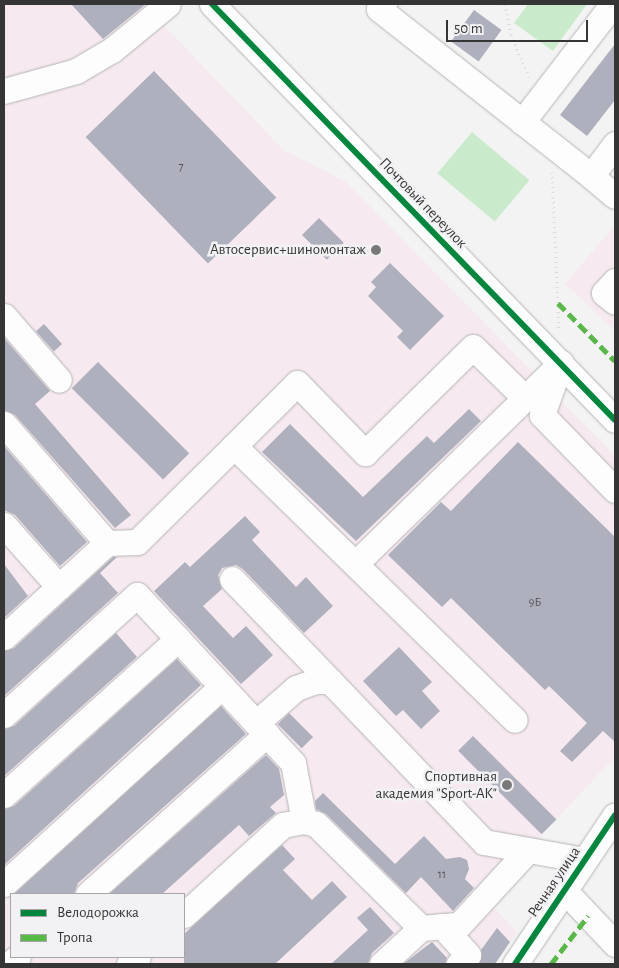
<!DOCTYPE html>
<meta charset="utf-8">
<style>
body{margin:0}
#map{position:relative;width:619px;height:968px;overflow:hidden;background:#f3f3f3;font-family:"Alegreya Sans",sans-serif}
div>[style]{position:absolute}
.industrial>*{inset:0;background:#f6e9f0}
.green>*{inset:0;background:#c9ebcc;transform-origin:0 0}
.building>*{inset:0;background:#afb0bd;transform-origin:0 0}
.path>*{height:3px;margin-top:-1.5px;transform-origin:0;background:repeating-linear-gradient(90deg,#dcdcdc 0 1px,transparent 0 5px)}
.roads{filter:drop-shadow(0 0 1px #b5b5b5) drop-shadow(0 0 1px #b5b5b5)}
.minor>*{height:25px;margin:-12.5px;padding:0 12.5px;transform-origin:12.5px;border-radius:12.5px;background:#fdfdfd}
.quiet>*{height:5px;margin-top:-2.5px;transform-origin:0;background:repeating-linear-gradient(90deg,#58b947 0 10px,transparent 0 15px)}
.cycleway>*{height:6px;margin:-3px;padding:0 3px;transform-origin:3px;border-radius:3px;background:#00873e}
.dots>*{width:14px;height:14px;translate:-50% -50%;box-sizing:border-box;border:2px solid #f2f2f4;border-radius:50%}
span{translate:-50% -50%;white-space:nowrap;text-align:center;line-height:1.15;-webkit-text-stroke:5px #f2f2f4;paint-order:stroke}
.number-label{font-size:12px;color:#545457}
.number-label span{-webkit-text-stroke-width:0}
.street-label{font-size:15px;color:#353535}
.poi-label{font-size:15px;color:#353535}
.right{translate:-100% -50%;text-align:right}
.frame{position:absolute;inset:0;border:5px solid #353535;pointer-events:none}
.legend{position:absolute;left:10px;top:893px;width:175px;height:65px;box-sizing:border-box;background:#f2f2f4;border:1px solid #a6a6a8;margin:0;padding:6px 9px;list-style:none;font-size:15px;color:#353535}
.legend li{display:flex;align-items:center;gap:10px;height:25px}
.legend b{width:25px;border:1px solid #a6a6a8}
.scale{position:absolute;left:446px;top:20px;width:142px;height:22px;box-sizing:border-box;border:2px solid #353535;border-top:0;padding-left:6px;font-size:15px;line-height:18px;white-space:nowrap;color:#353535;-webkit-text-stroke:4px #f2f2f4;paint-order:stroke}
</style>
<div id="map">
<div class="industrial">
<div style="clip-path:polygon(evenodd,4px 4px,143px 4px,285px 151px,346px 182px,615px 456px,615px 757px,483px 897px,517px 932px,495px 964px,4px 964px,4px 4px,11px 894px,184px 894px,184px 957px,11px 957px,11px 894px)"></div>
<div style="clip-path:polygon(615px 225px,615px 331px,565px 284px)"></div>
</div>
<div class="green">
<div style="clip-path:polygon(528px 4px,587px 4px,553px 51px,514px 23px)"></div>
<div style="left:472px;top:132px;width:75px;height:54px;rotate:40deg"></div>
</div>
<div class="building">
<div style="clip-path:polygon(71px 4px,146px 4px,103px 39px)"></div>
<div style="left:474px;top:10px;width:34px;height:39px;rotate:36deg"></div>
<div style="clip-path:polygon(615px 44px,615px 100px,587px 136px,560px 115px)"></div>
<div style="left:154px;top:71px;width:176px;height:95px;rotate:46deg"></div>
<div style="left:319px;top:218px;width:35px;height:24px;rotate:45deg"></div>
<div style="clip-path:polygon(390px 263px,444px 316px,410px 350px,397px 337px,403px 331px,368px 296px,376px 287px,371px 282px)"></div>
<div style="left:44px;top:324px;width:27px;height:11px;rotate:48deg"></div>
<div style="clip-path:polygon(4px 338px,50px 391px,35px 404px,131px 515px,115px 528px,15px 415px,4px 410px)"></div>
<div style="left:98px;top:362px;width:129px;height:37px;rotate:45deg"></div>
<div style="clip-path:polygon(469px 409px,481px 421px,356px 541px,262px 452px,290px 424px,363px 497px,427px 436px,434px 443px)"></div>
<div style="clip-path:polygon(518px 442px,615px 537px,615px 742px,603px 731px,572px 762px,560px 751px,587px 723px,549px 686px,545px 690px,451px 598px,442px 607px,388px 555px,441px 502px,451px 511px)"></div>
<div style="clip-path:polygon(4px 446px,87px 542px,60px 566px,15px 515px,4px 510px)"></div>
<div style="clip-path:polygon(245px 516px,260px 532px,252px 540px,296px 587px,306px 577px,333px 606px,304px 633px,243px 569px,236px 565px,222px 568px,218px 575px,222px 589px,203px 606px,233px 638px,246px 626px,273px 655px,241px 684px,154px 591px,185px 562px,190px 567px)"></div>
<div style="clip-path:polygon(113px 557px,117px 557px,100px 573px,118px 593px,4px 696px,4px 651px,14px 648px)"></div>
<div style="clip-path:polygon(4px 564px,28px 596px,4px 618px)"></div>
<div style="clip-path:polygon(116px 633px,137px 657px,4px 776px,4px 729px,14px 726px)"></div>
<div style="clip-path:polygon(399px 647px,432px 682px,422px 691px,440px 711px,421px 729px,403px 710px,396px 716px,363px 681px)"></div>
<div style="clip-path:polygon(177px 659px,201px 685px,4px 865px,4px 809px,14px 806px)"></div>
<div style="clip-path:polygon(221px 706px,246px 734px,78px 883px,74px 894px,14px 894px)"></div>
<div style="left:289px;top:713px;width:34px;height:16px;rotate:45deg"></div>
<div style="left:473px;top:736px;width:118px;height:21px;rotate:45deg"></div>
<div style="clip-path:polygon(266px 755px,279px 769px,284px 795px,270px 807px,276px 813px,249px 836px,239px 825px,162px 894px,109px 894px)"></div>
<div style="clip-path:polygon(323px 793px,395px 864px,424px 836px,446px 859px,460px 857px,467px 860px,469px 869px,465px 879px,474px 888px,453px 911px,421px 877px,406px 893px,326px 814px,316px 809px,315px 801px)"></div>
<div style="clip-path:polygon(282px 845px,295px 859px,283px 870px,312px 900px,332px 881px,347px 897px,275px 964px,184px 964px,184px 934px)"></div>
<div style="clip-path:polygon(370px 907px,394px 933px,372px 953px,368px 964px,331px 964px,368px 930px,357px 918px)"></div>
<div style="clip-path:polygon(497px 928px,510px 942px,495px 964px,479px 964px,481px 950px)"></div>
<div style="clip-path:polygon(432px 942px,447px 958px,445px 964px,403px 964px)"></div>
</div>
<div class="path">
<div style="left:505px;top:4px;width:32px;rotate:79deg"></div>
<div style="left:511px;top:35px;width:46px;rotate:66.8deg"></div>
<div style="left:552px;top:172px;width:159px;rotate:87.5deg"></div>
</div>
<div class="roads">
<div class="minor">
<div style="left:212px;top:4px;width:579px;rotate:45.91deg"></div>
<div style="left:384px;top:4px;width:7px;rotate:135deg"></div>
<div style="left:379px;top:9px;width:270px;rotate:38.2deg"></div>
<div style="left:591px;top:176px;width:40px;rotate:-53deg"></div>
<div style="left:4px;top:91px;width:75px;rotate:-15.5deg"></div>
<div style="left:76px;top:71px;width:42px;rotate:-30.3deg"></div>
<div style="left:112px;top:50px;width:72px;rotate:-39.4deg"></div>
<div style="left:522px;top:122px;width:149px;rotate:-52.4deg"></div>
<div style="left:591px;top:176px;width:31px;rotate:40deg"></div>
<div style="left:615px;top:281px;width:16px;rotate:133deg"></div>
<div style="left:604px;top:293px;width:14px;rotate:39deg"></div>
<div style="left:4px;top:316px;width:84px;rotate:49.3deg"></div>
<div style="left:558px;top:370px;width:48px;rotate:109.6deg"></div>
<div style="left:542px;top:415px;width:105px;rotate:45.8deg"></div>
<div style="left:4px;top:424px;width:157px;rotate:49.1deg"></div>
<div style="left:234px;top:446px;width:89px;rotate:-45deg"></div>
<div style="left:297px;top:383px;width:98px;rotate:45.8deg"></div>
<div style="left:365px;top:453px;width:151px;rotate:-44.5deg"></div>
<div style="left:473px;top:347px;width:74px;rotate:44.5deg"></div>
<div style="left:4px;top:525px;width:83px;rotate:48.4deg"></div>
<div style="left:355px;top:564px;width:288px;rotate:-44.3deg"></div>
<div style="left:232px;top:579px;width:141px;rotate:46.1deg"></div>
<div style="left:4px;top:637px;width:139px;rotate:-42.4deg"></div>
<div style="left:107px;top:543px;width:30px;rotate:-2deg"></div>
<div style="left:137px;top:542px;width:136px;rotate:-44.7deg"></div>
<div style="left:234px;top:446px;width:392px;rotate:44.3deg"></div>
<div style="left:4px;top:715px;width:179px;rotate:-42.1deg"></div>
<div style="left:137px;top:595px;width:229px;rotate:47.1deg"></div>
<div style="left:293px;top:763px;width:59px;rotate:79.3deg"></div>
<div style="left:256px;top:723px;width:53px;rotate:-41.2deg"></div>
<div style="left:296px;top:688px;width:20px;rotate:-20deg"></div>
<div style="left:315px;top:681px;width:15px"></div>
<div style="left:330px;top:681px;width:223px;rotate:46.3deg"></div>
<div style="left:484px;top:842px;width:102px;rotate:10.2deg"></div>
<div style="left:4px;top:795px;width:234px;rotate:-41.9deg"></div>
<div style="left:4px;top:884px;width:294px;rotate:-42.2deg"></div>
<div style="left:563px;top:889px;width:76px;rotate:46.6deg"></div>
<div style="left:88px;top:894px;width:240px;rotate:-41.8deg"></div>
<div style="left:184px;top:915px;width:134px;rotate:-42.3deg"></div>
<div style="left:283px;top:825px;width:21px;rotate:-11deg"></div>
<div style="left:304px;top:821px;width:12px;rotate:14deg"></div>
<div style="left:316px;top:824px;width:148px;rotate:44.7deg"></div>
<div style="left:442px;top:926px;width:39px;rotate:48deg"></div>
<div style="left:468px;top:955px;width:13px;rotate:135deg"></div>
<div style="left:9px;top:964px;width:11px;rotate:-38deg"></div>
<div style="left:129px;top:964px;width:11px;rotate:-38deg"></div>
<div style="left:382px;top:964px;width:53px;rotate:-42.7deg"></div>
<div style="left:421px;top:928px;width:38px;rotate:-5deg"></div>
<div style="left:459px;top:925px;width:102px;rotate:-47.4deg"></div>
<div style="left:515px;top:964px;width:179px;rotate:-56.1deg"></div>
</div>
</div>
<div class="quiet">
<div style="left:558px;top:303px;width:81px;rotate:45.5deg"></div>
<div style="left:551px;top:964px;width:61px;rotate:-52.4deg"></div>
</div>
<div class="cycleway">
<div style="left:212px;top:4px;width:579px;rotate:45.91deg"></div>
<div style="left:515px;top:964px;width:179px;rotate:-56.1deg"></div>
</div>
<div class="dots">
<div style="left:376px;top:250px;background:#787878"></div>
<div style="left:507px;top:785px;background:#787878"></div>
</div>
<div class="number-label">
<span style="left:181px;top:167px">7</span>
<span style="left:535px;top:603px">9Б</span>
<span style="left:442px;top:875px">11</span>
</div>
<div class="street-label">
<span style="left:423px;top:203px;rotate:46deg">Почтовый переулок</span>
<span style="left:554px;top:882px;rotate:-56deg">Речная улица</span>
</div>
<div class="poi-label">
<span class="right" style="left:366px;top:250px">Автосервис+шиномонтаж</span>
<span class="right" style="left:497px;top:785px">Спортивная<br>академия "Sport-AK"</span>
</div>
<div class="frame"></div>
<ul class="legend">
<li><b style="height:6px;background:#00873e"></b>Велодорожка</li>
<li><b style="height:6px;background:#58b947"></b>Тропа</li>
</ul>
<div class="scale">50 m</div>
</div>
